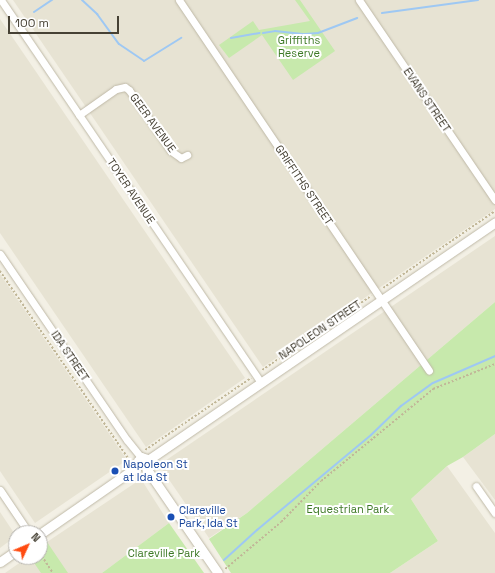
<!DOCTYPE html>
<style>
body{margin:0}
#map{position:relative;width:495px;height:573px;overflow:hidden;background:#f3f0e5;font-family:"Space Grotesk",sans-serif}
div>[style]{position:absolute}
.residential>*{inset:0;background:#e7e3d3}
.green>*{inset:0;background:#c7e9ac}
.stream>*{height:2px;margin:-1px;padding:0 1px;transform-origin:1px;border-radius:1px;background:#9ec8f3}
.path>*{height:1.5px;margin-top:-0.75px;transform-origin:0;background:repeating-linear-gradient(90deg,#c1b798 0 2px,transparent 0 4px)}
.roads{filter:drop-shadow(0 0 1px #bfb9a7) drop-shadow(0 0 1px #bfb9a7)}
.minor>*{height:7px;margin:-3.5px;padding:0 3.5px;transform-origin:3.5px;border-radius:3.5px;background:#fff}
.tertiary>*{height:9px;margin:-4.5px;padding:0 4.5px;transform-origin:4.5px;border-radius:4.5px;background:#fff}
.dots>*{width:11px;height:11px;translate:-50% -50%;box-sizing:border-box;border:2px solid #fff;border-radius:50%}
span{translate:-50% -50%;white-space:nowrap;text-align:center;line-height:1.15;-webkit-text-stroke:4px #fff;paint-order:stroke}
.park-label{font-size:11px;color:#3d7926}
.street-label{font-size:11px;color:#464134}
.transit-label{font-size:11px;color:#164399}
.left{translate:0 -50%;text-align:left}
.north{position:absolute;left:8px;top:525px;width:40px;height:40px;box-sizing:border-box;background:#fff;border:1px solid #b5b3ae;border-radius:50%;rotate:46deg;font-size:11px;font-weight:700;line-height:16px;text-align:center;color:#464134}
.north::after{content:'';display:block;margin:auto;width:14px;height:18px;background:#ff4b10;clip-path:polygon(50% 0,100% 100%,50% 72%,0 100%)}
.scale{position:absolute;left:8px;top:16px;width:111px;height:18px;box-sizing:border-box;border:2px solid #464134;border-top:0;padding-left:5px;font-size:12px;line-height:14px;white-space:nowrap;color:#464134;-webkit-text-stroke:3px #fff;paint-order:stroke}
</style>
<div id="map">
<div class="residential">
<div style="clip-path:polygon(13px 0,495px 0,495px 209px,263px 367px)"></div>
<div style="clip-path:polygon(0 19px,245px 378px,146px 447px,0 233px)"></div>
<div style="clip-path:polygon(495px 236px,495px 302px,247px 513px,209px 538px,159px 465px)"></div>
<div style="clip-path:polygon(0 274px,127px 460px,35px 523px,0 471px)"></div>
<div style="clip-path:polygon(495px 434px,495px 500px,463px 457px)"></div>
<div style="clip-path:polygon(447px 466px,495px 533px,495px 573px,390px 573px,438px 541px,411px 499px)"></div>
<div style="clip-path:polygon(141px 479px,169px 523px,102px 573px,5px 573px,28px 557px,40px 557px,40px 547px,47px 542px)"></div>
<div style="clip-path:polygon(0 512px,16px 536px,0 548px)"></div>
</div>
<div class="green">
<div style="clip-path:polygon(295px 0,300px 0,335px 51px,293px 80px,262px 35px,229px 58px,219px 45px,253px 21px,259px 30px,310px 21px)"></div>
<div style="clip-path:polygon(495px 302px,495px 434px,463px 457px,447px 466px,411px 499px,438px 541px,390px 573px,231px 573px,209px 539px,247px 513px)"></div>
<div style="clip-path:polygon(169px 523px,204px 573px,102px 573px)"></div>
<div style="clip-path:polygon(47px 542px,68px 573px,41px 573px,30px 557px,40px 557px,40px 547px)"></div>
</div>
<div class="stream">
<div style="left:82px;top:0;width:21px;rotate:43deg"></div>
<div style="left:97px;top:14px;width:37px;rotate:54deg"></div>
<div style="left:119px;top:44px;width:30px;rotate:34deg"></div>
<div style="left:144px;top:61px;width:44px;rotate:-31.9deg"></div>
<div style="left:34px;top:12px;width:22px;rotate:-34deg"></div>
<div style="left:382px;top:13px;width:97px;rotate:-7.7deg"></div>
<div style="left:263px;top:33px;width:12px;rotate:-9deg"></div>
<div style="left:275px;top:31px;width:30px;rotate:6deg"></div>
<div style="left:305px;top:34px;width:13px;rotate:-4deg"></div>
<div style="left:318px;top:33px;width:42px;rotate:-21deg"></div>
<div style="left:231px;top:38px;width:29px;rotate:-10deg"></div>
<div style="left:224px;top:560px;width:45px;rotate:-42.3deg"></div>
<div style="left:257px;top:530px;width:148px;rotate:-39.8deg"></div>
<div style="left:371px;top:435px;width:42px;rotate:-44deg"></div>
<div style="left:401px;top:406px;width:39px;rotate:-36deg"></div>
<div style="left:433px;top:383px;width:68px;rotate:-23.5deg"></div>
</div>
<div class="path">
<div style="left:0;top:271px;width:230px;rotate:55.6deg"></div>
<div style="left:383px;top:288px;width:136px;rotate:-34.5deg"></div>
<div style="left:262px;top:370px;width:132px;rotate:-34.2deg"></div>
<div style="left:145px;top:450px;width:128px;rotate:-34.2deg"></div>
<div style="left:157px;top:465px;width:4px;rotate:-34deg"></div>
<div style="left:40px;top:553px;width:24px;rotate:57deg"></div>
<div style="left:225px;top:569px;width:73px;rotate:-40deg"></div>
<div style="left:281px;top:522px;width:57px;rotate:-45.7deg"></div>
<div style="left:321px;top:481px;width:145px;rotate:-39.4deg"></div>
<div style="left:433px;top:389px;width:67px;rotate:-22deg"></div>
</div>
<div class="roads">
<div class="minor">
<div style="left:1px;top:0;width:462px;rotate:55.8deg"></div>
<div style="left:179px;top:0;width:447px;rotate:56deg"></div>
<div style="left:359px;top:0;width:242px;rotate:55.8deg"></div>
<div style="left:79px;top:115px;width:45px;rotate:-35.1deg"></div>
<div style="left:116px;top:89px;width:9px;rotate:-13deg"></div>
<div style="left:125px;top:87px;width:5px;rotate:37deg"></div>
<div style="left:129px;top:90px;width:74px;rotate:55.5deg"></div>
<div style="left:171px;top:151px;width:12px;rotate:35deg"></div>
<div style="left:181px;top:158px;width:7px;rotate:-27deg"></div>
<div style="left:0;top:254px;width:225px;rotate:55.7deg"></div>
<div style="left:127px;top:440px;width:22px;rotate:51deg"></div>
<div style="left:476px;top:486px;width:33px;rotate:55deg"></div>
<div style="left:0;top:490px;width:52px;rotate:56deg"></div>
</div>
<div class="tertiary">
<div style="left:148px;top:460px;width:421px;rotate:-34.4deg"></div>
<div style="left:138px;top:466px;width:5px;rotate:-90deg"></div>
<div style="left:138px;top:461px;width:5px;rotate:-53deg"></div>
<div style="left:141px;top:457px;width:6px;rotate:18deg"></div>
<div style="left:147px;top:459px;width:6px;rotate:81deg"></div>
<div style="left:146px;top:468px;width:127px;rotate:55.6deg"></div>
<div style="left:40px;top:534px;width:119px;rotate:-34.8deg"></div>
<div style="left:0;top:562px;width:19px;rotate:-35deg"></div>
</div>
</div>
<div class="dots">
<div style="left:115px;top:471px;background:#1a4fb4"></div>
<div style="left:171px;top:517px;background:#1a4fb4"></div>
</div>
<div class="park-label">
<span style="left:299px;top:47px">Griffiths<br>Reserve</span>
<span style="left:348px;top:509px">Equestrian Park</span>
<span style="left:164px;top:553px">Clareville Park</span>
</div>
<div class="street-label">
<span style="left:427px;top:100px;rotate:56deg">EVANS STREET</span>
<span style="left:153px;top:123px;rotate:54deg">GEER AVENUE</span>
<span style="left:304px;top:185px;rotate:56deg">GRIFFITHS STREET</span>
<span style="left:131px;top:191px;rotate:56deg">TOYER AVENUE</span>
<span style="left:320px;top:330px;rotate:-34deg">NAPOLEON STREET</span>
<span style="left:70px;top:356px;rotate:56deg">IDA STREET</span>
</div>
<div class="transit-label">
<span class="left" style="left:123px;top:471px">Napoleon St<br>at Ida St</span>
<span class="left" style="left:179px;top:517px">Clareville<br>Park, Ida St</span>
</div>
<div class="north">N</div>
<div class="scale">100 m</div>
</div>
